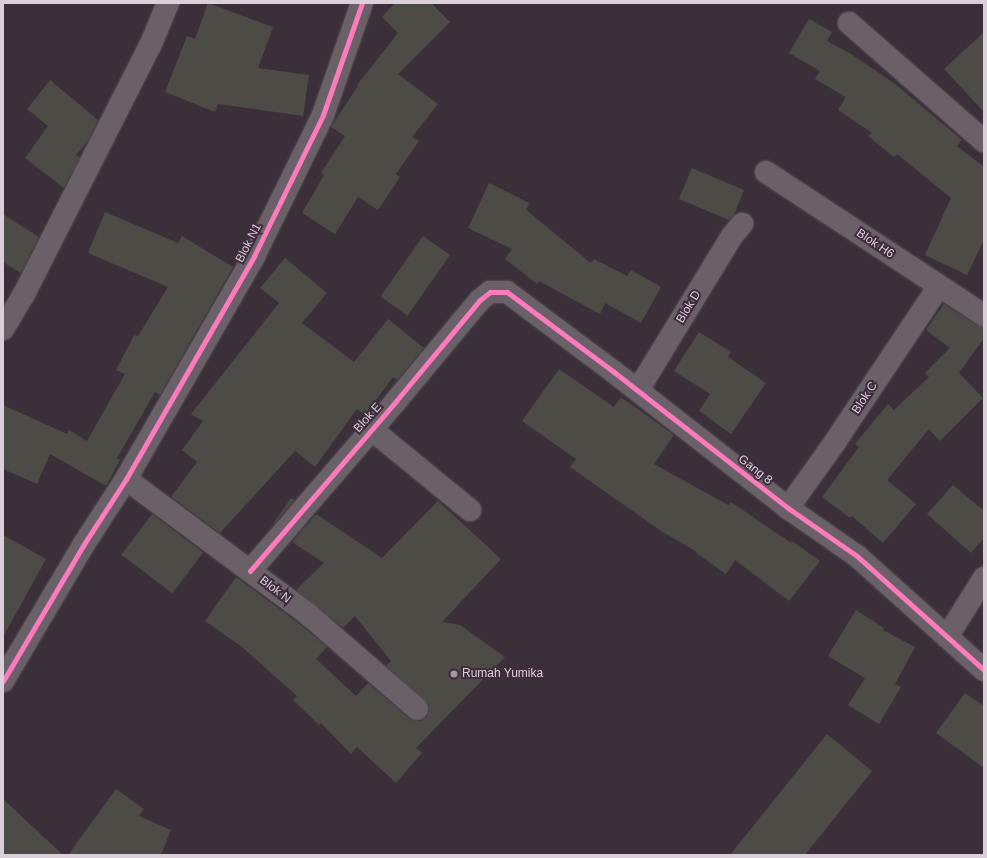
<!DOCTYPE html>
<style>
body{margin:0}
#map{position:relative;width:987px;height:858px;overflow:hidden;background:#3b303a;font-family:Arial,sans-serif}
div>[style]{position:absolute}
.building>*{inset:0;background:#4c4b45;transform-origin:0 0}
.roads{filter:drop-shadow(0 0 1px #564d55) drop-shadow(0 0 1px #564d55)}
.street>*{height:22px;margin:-11px;padding:0 11px;transform-origin:11px;border-radius:11px;background:#696068}
.cycleway>*{height:5px;margin:-2.5px;padding:0 2.5px;transform-origin:2.5px;border-radius:2.5px;background:#fd7abc}
.dots>*{width:11px;height:11px;translate:-50% -50%;box-sizing:border-box;border:2px solid #3f2c3d;border-radius:50%}
span{translate:-50% -50%;white-space:nowrap;text-align:center;line-height:1.15;-webkit-text-stroke:4px #3f2c3d;paint-order:stroke}
.street-label{font-size:12px;color:#dbcfda}
.poi-label{font-size:12px;color:#dbcfda}
.left{translate:0 -50%;text-align:left}
.frame{position:absolute;inset:0;border:4px solid #dbcfda;pointer-events:none}
</style>
<div id="map">
<div class="building">
<div style="clip-path:polygon(208px 3px,273px 27px,258px 68px,309px 75px,303px 116px,218px 104px,215px 112px,165px 92px,187px 36px,195px 39px)"></div>
<div style="clip-path:polygon(395px 3px,431px 3px,450px 22px,398px 74px,438px 104px,412px 137px,419px 141px,396px 174px,400px 177px,378px 210px,358px 197px,335px 234px,302px 213px,324px 175px,321px 173px,345px 136px,331px 127px,332px 125px,358px 86px,357px 85px,398px 33px,382px 17px)"></div>
<div style="clip-path:polygon(809px 19px,832px 32px,827px 41px,851px 54px,894px 83px,962px 140px,957px 146px,984px 167px,984px 240px,967px 275px,925px 255px,951px 198px,897px 154px,894px 157px,868px 136px,872px 133px,838px 110px,846px 97px,815px 79px,820px 71px,789px 53px)"></div>
<div style="clip-path:polygon(984px 32px,984px 112px,944px 69px)"></div>
<div style="clip-path:polygon(50px 80px,98px 120px,88px 141px,76px 155px,80px 157px,64px 188px,25px 158px,48px 126px,27px 109px)"></div>
<div style="clip-path:polygon(692px 168px,744px 190px,734px 215px,729px 220px,679px 199px)"></div>
<div style="clip-path:polygon(489px 183px,529px 203px,526px 210px,591px 263px,594px 259px,627px 276px,631px 270px,661px 287px,641px 323px,605px 303px,600px 314px,539px 281px,537px 284px,505px 259px,512px 249px,468px 228px)"></div>
<div style="clip-path:polygon(105px 212px,178px 243px,182px 236px,233px 267px,160px 395px,155px 392px,117px 458px,120px 460px,106px 486px,50px 454px,37px 484px,3px 469px,3px 405px,67px 434px,69px 430px,87px 441px,125px 374px,116px 370px,134px 335px,138px 336px,168px 287px,88px 253px)"></div>
<div style="clip-path:polygon(3px 214px,39px 237px,21px 273px,3px 262px)"></div>
<div style="left:423px;top:236px;width:33px;height:74px;rotate:35deg"></div>
<div style="clip-path:polygon(285px 258px,327px 293px,302px 323px,354px 362px,388px 319px,424px 348px,397px 380px,393px 377px,365px 415px,357px 409px,315px 467px,295px 451px,220px 533px,171px 497px,197px 462px,182px 450px,203px 421px,191px 414px,279px 303px,260px 288px)"></div>
<div style="clip-path:polygon(944px 304px,977px 325px,984px 327px,984px 338px,959px 373px,983px 398px,940px 441px,929px 429px,887px 480px,916px 504px,883px 543px,852px 516px,850px 518px,822px 497px,859px 447px,855px 444px,888px 404px,894px 410px,929px 377px,925px 373px,950px 348px,926px 330px)"></div>
<div style="clip-path:polygon(699px 332px,731px 352px,728px 357px,766px 383px,731px 434px,699px 411px,710px 394px,674px 371px)"></div>
<div style="clip-path:polygon(559px 369px,614px 407px,621px 397px,674px 435px,654px 464px,728px 505px,731px 502px,791px 543px,792px 541px,820px 561px,789px 601px,735px 560px,726px 574px,696px 553px,697px 552px,661px 531px,570px 467px,576px 459px,522px 421px)"></div>
<div style="clip-path:polygon(953px 485px,984px 511px,984px 538px,971px 553px,927px 514px)"></div>
<div style="clip-path:polygon(291px 498px,295px 500px,270px 528px)"></div>
<div style="clip-path:polygon(438px 501px,501px 559px,442px 622px,460px 625px,505px 657px,416px 748px,422px 753px,396px 783px,357px 747px,351px 754px,321px 723px,319px 725px,293px 700px,297px 696px,242px 647px,205px 621px,236px 577px,301px 625px,327px 647px,316px 659px,356px 696px,368px 683px,409px 718px,415px 721px,421px 721px,426px 717px,429px 712px,429px 705px,386px 666px,391px 661px,355px 616px,343px 628px,296px 590px,324px 563px,292px 542px,316px 514px,382px 558px)"></div>
<div style="left:152px;top:514px;width:64px;height:51px;rotate:37deg"></div>
<div style="clip-path:polygon(3px 535px,46px 559px,3px 637px)"></div>
<div style="clip-path:polygon(856px 610px,884px 628px,883px 630px,915px 647px,895px 684px,901px 687px,879px 724px,848px 705px,865px 678px,828px 656px)"></div>
<div style="clip-path:polygon(965px 693px,984px 706px,984px 768px,936px 733px)"></div>
<div style="clip-path:polygon(827px 734px,872px 771px,805px 855px,730px 855px)"></div>
<div style="clip-path:polygon(116px 789px,144px 809px,139px 816px,171px 830px,161px 855px,68px 855px)"></div>
<div style="clip-path:polygon(3px 799px,63px 855px,3px 855px)"></div>
</div>
<div class="roads">
<div class="street">
<div style="left:849px;top:23px;width:179px;rotate:41.2deg"></div>
<div style="left:766px;top:172px;width:261px;rotate:33.3deg"></div>
<div style="left:3px;top:329px;width:39px;rotate:-59deg"></div>
<div style="left:23px;top:296px;width:280px;rotate:-63.1deg"></div>
<div style="left:150px;top:46px;width:47px;rotate:-67.3deg"></div>
<div style="left:638px;top:390px;width:180px;rotate:-58.6deg"></div>
<div style="left:732px;top:236px;width:16px;rotate:-50deg"></div>
<div style="left:371px;top:429px;width:128px;rotate:39.3deg"></div>
<div style="left:126px;top:479px;width:228px;rotate:36.6deg"></div>
<div style="left:309px;top:615px;width:143px;rotate:41deg"></div>
<div style="left:788px;top:508px;width:81px;rotate:-54.5deg"></div>
<div style="left:835px;top:442px;width:187px;rotate:-56.3deg"></div>
<div style="left:250px;top:571px;width:224px;rotate:-49.3deg"></div>
<div style="left:396px;top:401px;width:131px;rotate:-50.3deg"></div>
<div style="left:480px;top:300px;width:13px;rotate:-39deg"></div>
<div style="left:490px;top:292px;width:17px"></div>
<div style="left:507px;top:292px;width:134px;rotate:36.8deg"></div>
<div style="left:614px;top:372px;width:221px;rotate:38deg"></div>
<div style="left:788px;top:508px;width:84px;rotate:34.8deg"></div>
<div style="left:857px;top:556px;width:171px;rotate:41.9deg"></div>
<div style="left:947px;top:637px;width:70px;rotate:-57.9deg"></div>
<div style="left:3px;top:681px;width:159px;rotate:-59.4deg"></div>
<div style="left:84px;top:544px;width:77px;rotate:-57.1deg"></div>
<div style="left:126px;top:479px;width:257px;rotate:-60.1deg"></div>
<div style="left:254px;top:256px;width:157px;rotate:-63.9deg"></div>
<div style="left:323px;top:115px;width:119px;rotate:-70.8deg"></div>
</div>
</div>
<div class="cycleway">
<div style="left:250px;top:571px;width:224px;rotate:-49.3deg"></div>
<div style="left:396px;top:401px;width:131px;rotate:-50.3deg"></div>
<div style="left:480px;top:300px;width:13px;rotate:-39deg"></div>
<div style="left:490px;top:292px;width:17px"></div>
<div style="left:507px;top:292px;width:134px;rotate:36.8deg"></div>
<div style="left:614px;top:372px;width:221px;rotate:38deg"></div>
<div style="left:788px;top:508px;width:84px;rotate:34.8deg"></div>
<div style="left:857px;top:556px;width:171px;rotate:41.9deg"></div>
<div style="left:3px;top:681px;width:159px;rotate:-59.4deg"></div>
<div style="left:84px;top:544px;width:77px;rotate:-57.1deg"></div>
<div style="left:126px;top:479px;width:257px;rotate:-60.1deg"></div>
<div style="left:254px;top:256px;width:157px;rotate:-63.9deg"></div>
<div style="left:323px;top:115px;width:119px;rotate:-70.8deg"></div>
</div>
<div class="dots">
<div style="left:454px;top:674px;background:#a397a2"></div>
</div>
<div class="street-label">
<span style="left:249px;top:243px;rotate:-63deg">Blok N1</span>
<span style="left:875px;top:244px;rotate:34deg">Blok H6</span>
<span style="left:689px;top:307px;rotate:-59deg">Blok D</span>
<span style="left:865px;top:398px;rotate:-56deg">Blok C</span>
<span style="left:368px;top:418px;rotate:-48deg">Blok E</span>
<span style="left:755px;top:470px;rotate:38deg">Gang 8</span>
<span style="left:275px;top:590px;rotate:37deg">Blok N</span>
</div>
<div class="poi-label">
<span class="left" style="left:462px;top:674px">Rumah Yumika</span>
</div>
<div class="frame"></div>
</div>
